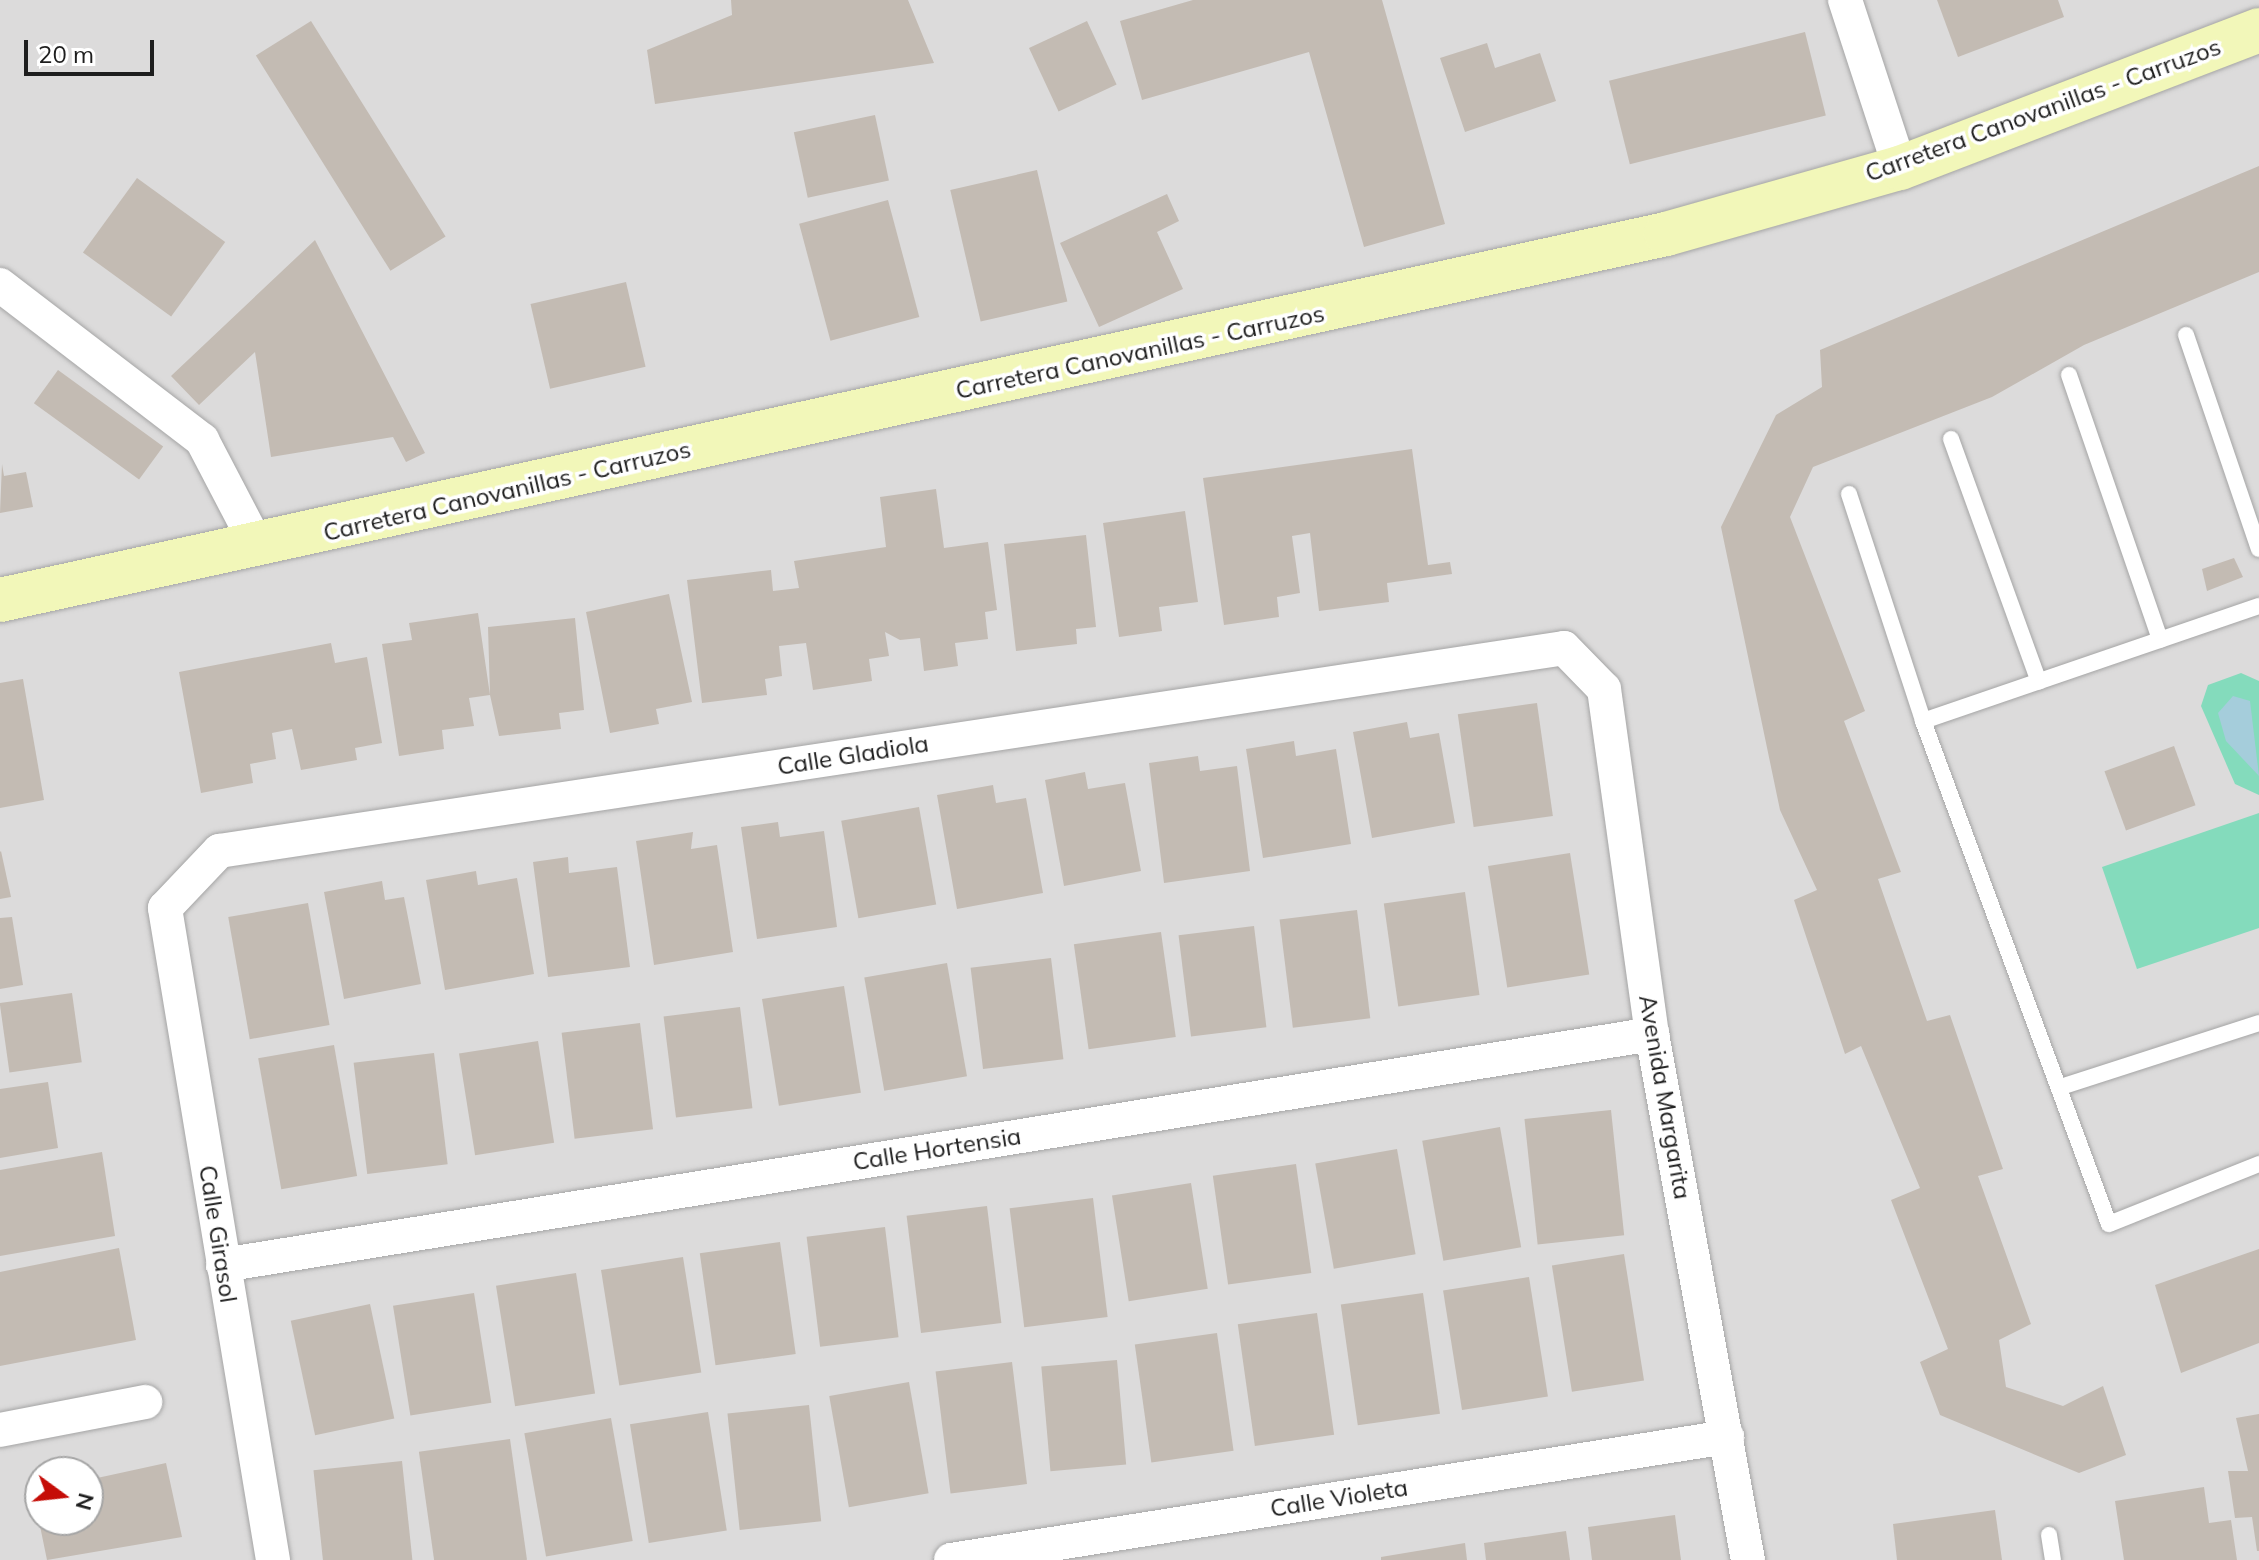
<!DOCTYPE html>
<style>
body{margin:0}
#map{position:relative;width:2259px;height:1560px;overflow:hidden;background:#eeebe4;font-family:Mulish,sans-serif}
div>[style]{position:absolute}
.residential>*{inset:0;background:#dcdbdb}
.pitch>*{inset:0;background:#84dbbc}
.water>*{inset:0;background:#a5cddb}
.building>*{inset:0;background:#c3bbb3;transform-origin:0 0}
.roads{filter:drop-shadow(0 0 2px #a5a5a5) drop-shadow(0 0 2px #a5a5a5)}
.lane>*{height:16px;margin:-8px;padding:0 8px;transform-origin:8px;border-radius:8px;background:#fff}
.street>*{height:34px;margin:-17px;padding:0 17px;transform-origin:17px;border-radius:17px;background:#fff}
.secondary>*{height:44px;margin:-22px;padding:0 22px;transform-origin:22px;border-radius:22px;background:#f2f7b9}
span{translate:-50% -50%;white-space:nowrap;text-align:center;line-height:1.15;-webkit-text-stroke:7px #fff;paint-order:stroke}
.street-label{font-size:24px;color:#1e1e1e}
.north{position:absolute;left:24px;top:1456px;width:80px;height:80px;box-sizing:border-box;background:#fff;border:2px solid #a5a5a5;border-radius:50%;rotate:105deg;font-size:22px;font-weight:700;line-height:32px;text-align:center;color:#1e1e1e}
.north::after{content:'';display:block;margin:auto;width:28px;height:36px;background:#c50d07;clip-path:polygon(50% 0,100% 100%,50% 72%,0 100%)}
.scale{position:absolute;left:24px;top:40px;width:130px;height:36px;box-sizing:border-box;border:4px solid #1e1e1e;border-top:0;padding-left:10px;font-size:24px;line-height:28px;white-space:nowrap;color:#1e1e1e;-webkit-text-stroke:6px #fff;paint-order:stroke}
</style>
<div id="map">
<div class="residential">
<div style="clip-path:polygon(evenodd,0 0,2259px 0,2259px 1560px,0 1560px,0 0,40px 1472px,88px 1472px,88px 1520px,40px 1520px,40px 1472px)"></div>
</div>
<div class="pitch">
<div style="clip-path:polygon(2241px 673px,2259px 681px,2259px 795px,2235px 784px,2201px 706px,2208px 685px)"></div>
<div style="clip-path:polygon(2259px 813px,2259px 928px,2137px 969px,2102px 867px)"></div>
</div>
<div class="water">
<div style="clip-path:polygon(2233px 696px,2250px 701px,2259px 776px,2226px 741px,2218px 713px)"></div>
</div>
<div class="building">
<div style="clip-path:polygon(731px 0,908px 0,934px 63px,655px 104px,647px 50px,732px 15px)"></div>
<div style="clip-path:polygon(1193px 0,1382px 0,1445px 224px,1364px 247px,1309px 52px,1142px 100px,1120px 21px)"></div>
<div style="clip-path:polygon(1937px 0,2058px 0,2064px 17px,1958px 57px)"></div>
<div style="left:311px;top:21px;width:254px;height:65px;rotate:58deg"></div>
<div style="left:1087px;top:21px;width:70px;height:64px;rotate:65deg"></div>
<div style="left:1805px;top:32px;width:86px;height:202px;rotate:76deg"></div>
<div style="clip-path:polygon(1487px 43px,1495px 68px,1540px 53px,1556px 101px,1465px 132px,1440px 58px)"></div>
<div style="left:875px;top:115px;width:67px;height:83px;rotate:78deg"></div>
<div style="clip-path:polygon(2259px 166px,2259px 272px,2084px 345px,1992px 397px,1813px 467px,1790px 517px,1865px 711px,1844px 721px,1901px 872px,1878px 879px,1927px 1021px,1950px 1015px,2003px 1169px,1978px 1176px,2031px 1324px,1999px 1340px,2006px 1387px,2063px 1406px,2103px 1386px,2126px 1455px,2079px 1473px,1940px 1415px,1920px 1362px,1948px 1349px,1891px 1200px,1920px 1188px,1861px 1046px,1845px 1054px,1794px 900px,1817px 890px,1780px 810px,1721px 527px,1776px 415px,1822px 387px,1820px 350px)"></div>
<div style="left:1037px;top:170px;width:135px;height:89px;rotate:77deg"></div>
<div style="left:137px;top:178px;width:109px;height:92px;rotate:36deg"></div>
<div style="clip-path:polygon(1167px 194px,1179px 221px,1157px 232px,1183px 289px,1099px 327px,1060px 243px)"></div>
<div style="left:888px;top:200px;width:121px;height:92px;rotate:75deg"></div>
<div style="clip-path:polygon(315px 240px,425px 453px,406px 462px,393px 437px,271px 457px,255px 352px,199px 405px,171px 376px)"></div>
<div style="left:626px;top:282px;width:87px;height:98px;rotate:77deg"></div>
<div style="left:58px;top:370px;width:130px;height:41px;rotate:36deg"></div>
<div style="clip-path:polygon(1412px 449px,1428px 565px,1450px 562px,1452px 574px,1387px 583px,1389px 602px,1319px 611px,1310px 533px,1292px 536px,1300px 593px,1277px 597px,1279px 617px,1224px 625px,1203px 478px)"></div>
<div style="clip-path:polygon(2px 464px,4px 476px,26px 472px,33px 507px,0 513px)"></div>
<div style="clip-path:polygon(936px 489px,944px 548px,988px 542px,997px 610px,985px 612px,988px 639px,955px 643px,958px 666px,924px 671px,920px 638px,900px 640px,885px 632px,889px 656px,869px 659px,872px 681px,813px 690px,806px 643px,779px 646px,782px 676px,765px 679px,767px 695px,702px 703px,687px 580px,771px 570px,773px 591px,799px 588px,794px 561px,886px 547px,880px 497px)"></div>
<div style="clip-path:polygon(1185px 511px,1198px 602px,1159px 607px,1162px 631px,1119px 637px,1103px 523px)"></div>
<div style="clip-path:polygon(1086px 535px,1096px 627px,1076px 629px,1077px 644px,1016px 651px,1004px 544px)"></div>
<div style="clip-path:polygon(2234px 558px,2243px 577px,2207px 591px,2202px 569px)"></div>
<div style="clip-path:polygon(669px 594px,692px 702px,656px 709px,659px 724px,610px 733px,586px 612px)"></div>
<div style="clip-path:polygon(478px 613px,490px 695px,488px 627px,575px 618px,584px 710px,559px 713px,561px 729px,499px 736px,490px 695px,469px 698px,474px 726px,442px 730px,444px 749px,399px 756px,382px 644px,412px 640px,409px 623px)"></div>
<div style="clip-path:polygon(331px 643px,335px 663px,367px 657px,382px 743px,355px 748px,357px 760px,301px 770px,292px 729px,272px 733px,276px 759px,250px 764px,253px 783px,201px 793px,179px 672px)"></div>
<div style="clip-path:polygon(23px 679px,44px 800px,0 808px,0 683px)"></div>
<div style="left:1537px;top:703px;width:114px;height:80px;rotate:82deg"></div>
<div style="clip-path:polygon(1407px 722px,1410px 738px,1439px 733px,1455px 823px,1372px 838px,1353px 732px)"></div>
<div style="clip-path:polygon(1294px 741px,1296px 756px,1336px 749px,1351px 844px,1263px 858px,1246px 749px)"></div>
<div style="left:2174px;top:746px;width:63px;height:74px;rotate:70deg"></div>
<div style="clip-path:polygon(1198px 756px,1200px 771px,1237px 766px,1250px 871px,1164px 883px,1149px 763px)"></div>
<div style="clip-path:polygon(1085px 772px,1088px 789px,1125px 783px,1141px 871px,1064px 886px,1045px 780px)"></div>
<div style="clip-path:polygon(993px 785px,996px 803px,1026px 798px,1043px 893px,957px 909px,937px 795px)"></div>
<div style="left:919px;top:807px;width:99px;height:79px;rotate:80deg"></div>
<div style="clip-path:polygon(778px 822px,780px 837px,824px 831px,837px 927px,757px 939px,741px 827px)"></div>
<div style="clip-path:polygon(693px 832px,691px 849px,717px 845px,733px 952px,654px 965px,636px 841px)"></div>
<div style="clip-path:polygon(1px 851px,11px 897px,0 899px,0 852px)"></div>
<div style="left:1570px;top:853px;width:123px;height:83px;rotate:81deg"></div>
<div style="clip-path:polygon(568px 857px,569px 873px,617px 867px,630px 967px,548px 977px,533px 862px)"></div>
<div style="clip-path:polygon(476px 871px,478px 885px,517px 878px,534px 974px,445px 990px,426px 880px)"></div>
<div style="clip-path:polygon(382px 881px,385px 900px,404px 897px,421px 984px,344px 999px,324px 892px)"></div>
<div style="left:1465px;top:892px;width:104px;height:82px;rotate:82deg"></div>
<div style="left:308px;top:903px;width:124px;height:81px;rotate:80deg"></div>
<div style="left:1357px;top:910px;width:109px;height:78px;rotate:83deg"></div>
<div style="clip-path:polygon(12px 917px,23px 985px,0 989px,0 918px)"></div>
<div style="left:1254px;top:926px;width:102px;height:76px;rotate:83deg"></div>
<div style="left:1161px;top:932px;width:106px;height:88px;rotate:82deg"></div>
<div style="left:1051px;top:958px;width:102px;height:81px;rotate:83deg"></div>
<div style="left:947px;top:963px;width:115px;height:84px;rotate:80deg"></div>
<div style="left:844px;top:986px;width:108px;height:83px;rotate:81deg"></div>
<div style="left:72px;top:993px;width:70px;height:73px;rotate:82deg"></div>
<div style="left:740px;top:1007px;width:102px;height:77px;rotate:83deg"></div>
<div style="left:640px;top:1023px;width:107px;height:79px;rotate:83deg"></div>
<div style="left:538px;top:1041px;width:103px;height:80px;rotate:81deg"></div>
<div style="left:334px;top:1045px;width:133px;height:77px;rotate:80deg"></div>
<div style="left:434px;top:1053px;width:112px;height:81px;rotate:83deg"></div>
<div style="clip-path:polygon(48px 1082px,58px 1148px,0 1158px,0 1089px)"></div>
<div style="left:1611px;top:1110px;width:126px;height:87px;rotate:84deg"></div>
<div style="left:1500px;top:1127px;width:122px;height:79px;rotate:80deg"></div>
<div style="left:1397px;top:1149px;width:107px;height:83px;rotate:80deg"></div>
<div style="clip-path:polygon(102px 1152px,115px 1236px,0 1256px,0 1170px)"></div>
<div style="left:1296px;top:1164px;width:110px;height:84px;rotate:82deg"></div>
<div style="left:1191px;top:1183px;width:107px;height:80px;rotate:81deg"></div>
<div style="left:1093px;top:1198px;width:120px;height:84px;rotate:83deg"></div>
<div style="left:987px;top:1206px;width:118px;height:81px;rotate:83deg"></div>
<div style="left:885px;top:1227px;width:111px;height:79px;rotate:83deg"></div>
<div style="left:780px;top:1242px;width:113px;height:81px;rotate:82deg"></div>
<div style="clip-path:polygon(119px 1248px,136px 1340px,0 1366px,0 1272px)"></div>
<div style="clip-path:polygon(2259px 1249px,2259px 1343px,2181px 1373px,2155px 1285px)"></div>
<div style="left:1624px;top:1254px;width:128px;height:73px;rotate:81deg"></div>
<div style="left:683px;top:1257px;width:117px;height:83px;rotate:81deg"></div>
<div style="left:576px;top:1273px;width:122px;height:81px;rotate:81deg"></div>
<div style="left:1529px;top:1277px;width:121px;height:87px;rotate:81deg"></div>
<div style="left:474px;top:1293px;width:111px;height:82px;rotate:81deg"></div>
<div style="left:1423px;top:1293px;width:122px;height:83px;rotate:82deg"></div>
<div style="left:370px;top:1304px;width:117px;height:81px;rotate:78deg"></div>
<div style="left:1317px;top:1313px;width:123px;height:80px;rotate:82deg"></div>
<div style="left:1217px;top:1333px;width:119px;height:83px;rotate:82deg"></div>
<div style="left:1117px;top:1360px;width:105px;height:76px;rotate:85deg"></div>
<div style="left:1012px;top:1362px;width:123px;height:77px;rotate:83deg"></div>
<div style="left:909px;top:1382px;width:113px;height:81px;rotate:80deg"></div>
<div style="left:809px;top:1405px;width:117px;height:82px;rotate:84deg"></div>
<div style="left:708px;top:1412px;width:120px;height:79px;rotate:81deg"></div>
<div style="clip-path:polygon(2259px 1414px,2259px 1551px,2257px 1551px,2252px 1517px,2235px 1518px,2228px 1471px,2248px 1471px,2236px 1418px)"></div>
<div style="left:611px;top:1418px;width:125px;height:88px;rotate:80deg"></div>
<div style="left:510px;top:1439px;width:122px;height:92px;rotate:82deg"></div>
<div style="left:402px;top:1461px;width:100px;height:89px;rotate:84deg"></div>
<div style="clip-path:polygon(166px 1463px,182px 1537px,47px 1560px,33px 1492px,40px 1491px,40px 1520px,88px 1520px,88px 1480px)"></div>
<div style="clip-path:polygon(2204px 1487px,2209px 1523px,2231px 1520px,2237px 1560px,2124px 1560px,2115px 1501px)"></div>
<div style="clip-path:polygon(1995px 1510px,2002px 1560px,1897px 1560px,1893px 1524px)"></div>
<div style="clip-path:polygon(1675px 1515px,1681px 1560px,1592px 1560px,1588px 1527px)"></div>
<div style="clip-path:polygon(1566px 1531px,1570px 1560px,1486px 1560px,1484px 1543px)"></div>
<div style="clip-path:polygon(1465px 1543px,1467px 1560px,1381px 1560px,1381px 1557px)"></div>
</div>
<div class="roads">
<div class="lane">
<div style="left:2186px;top:335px;width:226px;rotate:71.2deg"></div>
<div style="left:2069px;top:375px;width:280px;rotate:71deg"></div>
<div style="left:1951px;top:439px;width:258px;rotate:70.1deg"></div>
<div style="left:1849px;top:494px;width:239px;rotate:71.9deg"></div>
<div style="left:1923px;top:721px;width:536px;rotate:69.71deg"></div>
<div style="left:2109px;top:1224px;width:162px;rotate:-21.8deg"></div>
<div style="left:1923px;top:721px;width:355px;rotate:-18.9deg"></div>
<div style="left:2061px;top:1087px;width:208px;rotate:-17.9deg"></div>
<div style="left:2049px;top:1535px;width:25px;rotate:81deg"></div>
</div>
<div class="street">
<div style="left:1845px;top:0;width:177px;rotate:71.9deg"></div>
<div style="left:0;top:285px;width:255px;rotate:37.5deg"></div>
<div style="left:202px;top:440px;width:121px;rotate:62.4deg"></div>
<div style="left:223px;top:1265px;width:1448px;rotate:-9.18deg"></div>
<div style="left:0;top:1430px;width:148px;rotate:-10.9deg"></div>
<div style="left:273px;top:1560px;width:661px;rotate:-99.41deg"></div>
<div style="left:165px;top:908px;width:79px;rotate:-46.5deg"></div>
<div style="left:219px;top:851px;width:1360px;rotate:-8.58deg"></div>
<div style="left:1564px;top:648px;width:57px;rotate:45.7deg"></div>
<div style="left:1604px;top:689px;width:348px;rotate:82.1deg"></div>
<div style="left:1652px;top:1034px;width:535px;rotate:79.66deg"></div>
<div style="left:951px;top:1560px;width:786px;rotate:-9.01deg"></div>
</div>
<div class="secondary">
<div style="left:0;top:600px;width:1706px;rotate:-12.39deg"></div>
<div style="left:1666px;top:234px;width:243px;rotate:-15.8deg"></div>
<div style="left:1900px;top:168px;width:385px;rotate:-21deg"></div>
</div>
</div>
<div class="street-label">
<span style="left:2043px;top:110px;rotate:-20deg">Carretera Canovanillas - Carruzos</span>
<span style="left:1140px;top:352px;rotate:-12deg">Carretera Canovanillas - Carruzos</span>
<span style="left:507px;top:491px;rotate:-13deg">Carretera Canovanillas - Carruzos</span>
<span style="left:853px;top:755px;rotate:-9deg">Calle Gladiola</span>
<span style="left:1665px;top:1097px;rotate:80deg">Avenida Margarita</span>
<span style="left:937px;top:1149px;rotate:-9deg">Calle Hortensia</span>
<span style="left:218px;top:1234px;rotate:81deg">Calle Girasol</span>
<span style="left:1339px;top:1498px;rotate:-9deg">Calle Violeta</span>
</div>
<div class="north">N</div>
<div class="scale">20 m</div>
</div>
